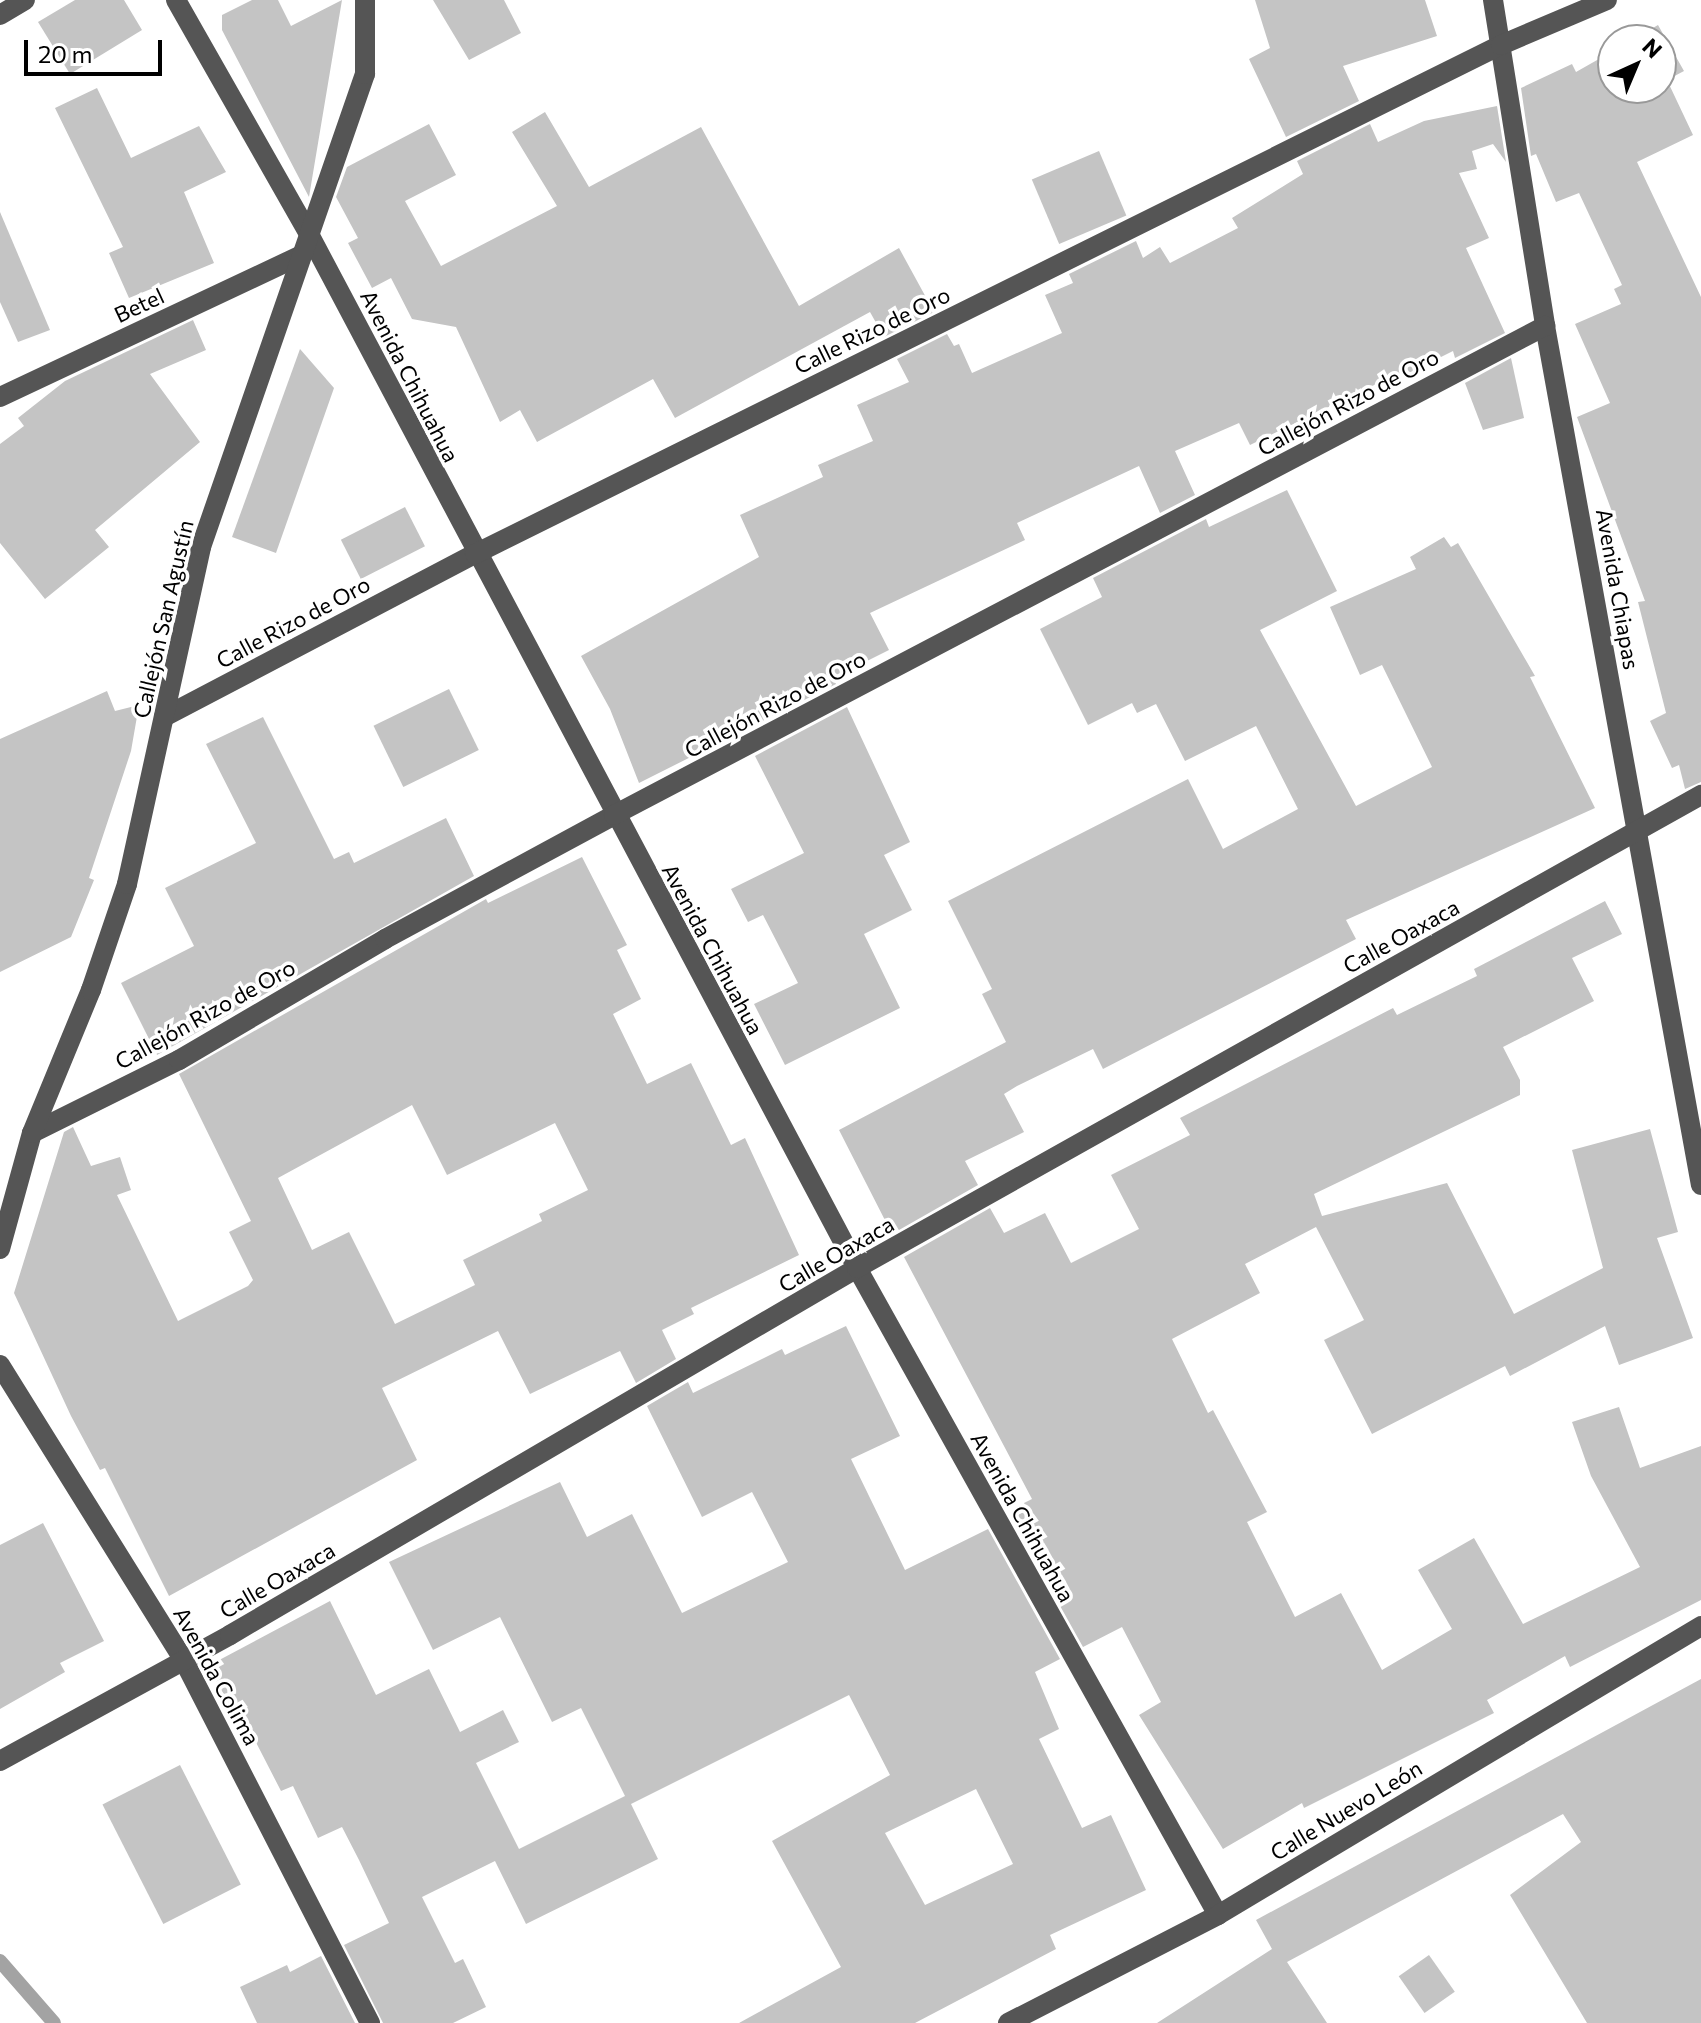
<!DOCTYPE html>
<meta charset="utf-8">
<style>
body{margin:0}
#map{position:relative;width:1701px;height:2023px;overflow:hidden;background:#fff;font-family:Commissioner,sans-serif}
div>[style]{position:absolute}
.stream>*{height:14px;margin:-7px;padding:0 7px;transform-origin:7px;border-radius:7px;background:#a3a3a3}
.building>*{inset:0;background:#c4c4c4;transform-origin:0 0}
.minor>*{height:20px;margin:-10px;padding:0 10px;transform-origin:10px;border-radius:10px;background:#555}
span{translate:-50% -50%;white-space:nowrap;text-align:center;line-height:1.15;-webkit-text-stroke:7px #fff;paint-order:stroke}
.street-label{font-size:22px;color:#000}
.north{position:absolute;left:1597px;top:24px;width:80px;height:80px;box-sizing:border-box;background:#fff;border:2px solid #999;border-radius:50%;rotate:44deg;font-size:22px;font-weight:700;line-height:32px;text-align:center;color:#000}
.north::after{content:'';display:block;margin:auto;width:28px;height:36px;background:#000;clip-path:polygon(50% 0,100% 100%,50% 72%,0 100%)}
.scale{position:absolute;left:24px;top:40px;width:138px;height:36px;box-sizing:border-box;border:4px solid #000;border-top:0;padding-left:10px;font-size:24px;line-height:28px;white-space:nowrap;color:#000;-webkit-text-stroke:6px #fff;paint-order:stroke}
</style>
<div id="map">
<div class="stream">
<div style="left:0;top:1961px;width:82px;rotate:48.9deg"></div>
</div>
<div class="building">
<div style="clip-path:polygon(75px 0,124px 0,142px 30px,70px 74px,38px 22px)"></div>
<div style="clip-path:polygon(252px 0,278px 0,291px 26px,342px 0,309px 197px,222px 30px,222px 15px)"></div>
<div style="clip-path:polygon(433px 0,504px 0,521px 33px,469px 60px)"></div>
<div style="clip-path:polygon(1255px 0,1425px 0,1437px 36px,1343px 66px,1359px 101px,1286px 137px,1249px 59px,1270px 48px)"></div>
<div style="clip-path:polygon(1658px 25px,1684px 71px,1667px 80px,1693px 135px,1637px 162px,1701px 297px,1701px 782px,1685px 789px,1679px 765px,1672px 768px,1650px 721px,1666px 713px,1638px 602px,1645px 601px,1577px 417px,1610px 403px,1575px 324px,1621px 304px,1614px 289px,1622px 285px,1579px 193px,1556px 202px,1536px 154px,1531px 156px,1521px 88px,1572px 64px,1576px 72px,1613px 51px,1613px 88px,1661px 88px,1661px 40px,1632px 40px)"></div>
<div style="clip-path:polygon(97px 88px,131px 158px,199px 126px,226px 172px,184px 192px,214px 263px,129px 298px,109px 253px,123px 247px,55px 108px)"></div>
<div style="clip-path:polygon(1497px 106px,1506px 162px,1493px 144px,1472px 151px,1477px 169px,1459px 173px,1489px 238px,1466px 248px,1505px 333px,1455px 358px,1453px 351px,1399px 378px,1397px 374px,1250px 445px,1239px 423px,1175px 451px,1195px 495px,1160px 513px,1139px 466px,1017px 523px,1025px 540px,870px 613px,889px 650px,833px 678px,836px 684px,639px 783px,610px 709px,581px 656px,759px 557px,740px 515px,823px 477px,818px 465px,873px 441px,857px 405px,909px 382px,897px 359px,947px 334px,954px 346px,959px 344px,972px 373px,1062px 333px,1045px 295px,1073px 283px,1069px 274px,1136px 241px,1143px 258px,1160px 247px,1170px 263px,1238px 228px,1232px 218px,1303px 174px,1297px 161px,1370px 124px,1378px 142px,1424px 121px)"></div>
<div style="clip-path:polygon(545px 112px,589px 187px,701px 127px,799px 306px,899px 248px,934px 312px,884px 337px,870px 312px,675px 418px,653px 379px,537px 442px,520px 410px,500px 422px,456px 327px,412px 319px,391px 278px,372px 288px,348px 243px,358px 238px,336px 197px,347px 167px,429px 124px,456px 175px,405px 201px,441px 266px,557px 206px,512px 132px)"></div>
<div style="left:1099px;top:151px;width:70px;height:73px;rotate:67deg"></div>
<div style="clip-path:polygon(0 212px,50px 330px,18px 342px,0 302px)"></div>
<div style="clip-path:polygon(193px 320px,206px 350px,150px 374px,200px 442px,95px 530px,109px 547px,45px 599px,0 543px,0 444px,24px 426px,18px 418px,65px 381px)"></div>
<div style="clip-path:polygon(300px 349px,334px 388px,276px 553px,232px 537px)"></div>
<div style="clip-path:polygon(1511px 358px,1524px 418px,1483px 430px,1465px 383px)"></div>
<div style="clip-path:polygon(1287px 490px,1337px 591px,1260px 630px,1356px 806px,1432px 767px,1382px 665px,1360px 675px,1330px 607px,1416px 569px,1410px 557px,1444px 537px,1451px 547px,1458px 543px,1535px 676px,1530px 677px,1595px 808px,1346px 920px,1356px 939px,1103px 1069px,1093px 1049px,1017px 1086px,1004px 1094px,1024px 1132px,965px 1161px,978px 1185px,892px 1234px,839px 1130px,1006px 1042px,982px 994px,992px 989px,948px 901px,1188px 779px,1223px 849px,1298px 809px,1256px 726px,1185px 761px,1156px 704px,1137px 713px,1132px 703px,1088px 725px,1040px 629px,1102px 597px,1093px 578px,1206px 519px,1209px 527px)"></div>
<div style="left:405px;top:507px;width:44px;height:72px;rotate:63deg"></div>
<div style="left:449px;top:689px;width:68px;height:84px;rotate:64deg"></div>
<div style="clip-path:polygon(107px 691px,115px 711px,139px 705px,131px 751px,89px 878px,94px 880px,71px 937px,0 972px,0 739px)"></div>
<div style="clip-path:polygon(847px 707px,910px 842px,884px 855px,912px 910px,864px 934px,900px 1008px,785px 1065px,754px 1004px,798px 983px,763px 915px,748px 922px,731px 889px,804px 853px,755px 756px)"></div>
<div style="clip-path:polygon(263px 717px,334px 859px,349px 852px,354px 863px,446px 818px,474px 876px,157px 1055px,121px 983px,194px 946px,165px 888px,256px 843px,206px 744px)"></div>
<div style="clip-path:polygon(evenodd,582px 857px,627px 945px,617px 950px,641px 999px,613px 1014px,647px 1084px,691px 1063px,731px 1145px,745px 1138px,799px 1255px,691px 1308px,694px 1314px,662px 1330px,676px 1359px,636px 1383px,620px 1351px,530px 1394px,498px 1331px,382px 1388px,417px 1460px,169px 1596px,105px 1468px,100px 1470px,71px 1416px,14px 1293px,64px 1132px,73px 1127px,91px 1166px,120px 1157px,131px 1190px,117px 1195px,178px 1321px,248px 1286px,253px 1280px,229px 1232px,251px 1221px,179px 1074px,486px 899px,488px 903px,582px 857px,412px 1105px,447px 1175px,555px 1123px,588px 1190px,539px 1214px,542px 1221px,463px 1260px,475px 1285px,395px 1324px,349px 1232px,312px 1250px,278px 1178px,412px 1105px)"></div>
<div style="clip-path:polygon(1605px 901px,1622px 934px,1572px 958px,1594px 1001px,1503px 1047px,1520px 1080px,1520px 1095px,1314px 1194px,1322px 1216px,1447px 1183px,1514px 1314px,1603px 1268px,1572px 1150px,1650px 1129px,1678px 1232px,1657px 1238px,1693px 1338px,1619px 1365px,1605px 1326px,1510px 1376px,1505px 1366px,1372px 1434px,1324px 1340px,1364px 1320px,1316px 1227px,1245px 1264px,1260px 1293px,1172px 1339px,1208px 1413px,1213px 1410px,1267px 1512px,1247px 1522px,1295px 1617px,1341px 1593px,1382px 1670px,1452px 1629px,1418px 1570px,1474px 1538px,1523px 1624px,1640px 1567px,1591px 1476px,1572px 1422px,1619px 1407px,1640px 1468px,1701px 1446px,1701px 1600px,1570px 1667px,1565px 1656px,1487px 1700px,1494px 1713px,1304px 1808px,1302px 1803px,1223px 1849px,1139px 1715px,1161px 1702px,1122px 1627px,1083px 1647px,1011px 1518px,1028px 1510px,1024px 1503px,1032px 1499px,904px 1257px,990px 1208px,1004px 1233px,1045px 1213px,1071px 1263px,1139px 1229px,1111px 1175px,1190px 1135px,1180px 1118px,1393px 1008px,1397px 1015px,1477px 976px,1474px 969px)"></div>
<div style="clip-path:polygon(evenodd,846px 1326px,900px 1436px,851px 1459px,905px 1570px,988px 1529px,1060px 1659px,1035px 1672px,1059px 1729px,1039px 1739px,1082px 1828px,1111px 1815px,1146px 1890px,1050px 1935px,1056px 1949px,915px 2023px,739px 2023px,841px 1967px,772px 1841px,890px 1775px,849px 1695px,631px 1804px,658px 1859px,526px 1924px,495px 1861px,422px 1897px,455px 1963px,463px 1959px,486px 2007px,453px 2023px,383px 2023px,344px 1945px,389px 1923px,359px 1860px,342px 1827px,318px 1838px,293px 1786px,281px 1791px,246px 1723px,241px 1725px,208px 1666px,330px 1601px,376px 1695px,429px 1669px,460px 1732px,503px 1710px,519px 1742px,476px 1763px,519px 1849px,625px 1796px,581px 1708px,552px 1722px,500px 1617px,433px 1650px,389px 1562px,560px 1482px,587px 1537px,632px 1514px,682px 1613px,788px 1562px,752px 1492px,702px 1517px,647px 1406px,688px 1382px,693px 1393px,782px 1349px,785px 1355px,846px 1326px,976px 1789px,1013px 1864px,925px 1905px,885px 1833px,976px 1789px)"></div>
<div style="clip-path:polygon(43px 1523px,104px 1641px,60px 1663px,65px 1672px,0 1709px,0 1545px)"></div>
<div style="clip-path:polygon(1701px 1679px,1701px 2023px,1587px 2023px,1510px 1895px,1581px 1842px,1563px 1814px,1287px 1962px,1327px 2023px,1157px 2023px,1272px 1949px,1256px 1920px)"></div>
<div style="left:180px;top:1765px;width:134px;height:87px;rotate:63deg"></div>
<div style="left:1429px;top:1955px;width:45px;height:37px;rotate:55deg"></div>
<div style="clip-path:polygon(321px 1956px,355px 2023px,257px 2023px,240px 1987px,287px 1965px,290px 1972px)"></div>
</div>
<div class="minor">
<div style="left:176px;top:0;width:271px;rotate:60.4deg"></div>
<div style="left:310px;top:236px;width:1168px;rotate:62.07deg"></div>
<div style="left:857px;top:1268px;width:741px;rotate:60.84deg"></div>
<div style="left:1493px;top:0;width:330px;rotate:80.9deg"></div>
<div style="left:1545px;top:326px;width:873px;rotate:79.71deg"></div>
<div style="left:0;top:15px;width:29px;rotate:-31deg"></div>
<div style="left:0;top:397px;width:331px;rotate:-25.2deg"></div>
<div style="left:164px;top:717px;width:351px;rotate:-27.7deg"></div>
<div style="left:475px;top:554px;width:1145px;rotate:-26.39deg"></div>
<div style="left:1501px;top:45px;width:115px;rotate:-23deg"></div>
<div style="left:32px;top:1133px;width:164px;rotate:-26.4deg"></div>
<div style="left:179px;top:1060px;width:239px;rotate:-30.4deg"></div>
<div style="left:385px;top:939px;width:260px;rotate:-28.4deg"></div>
<div style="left:614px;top:815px;width:1052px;rotate:-27.71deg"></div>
<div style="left:0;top:1249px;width:120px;rotate:-74.6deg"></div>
<div style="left:32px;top:1133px;width:155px;rotate:-67.6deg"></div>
<div style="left:91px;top:990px;width:112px;rotate:-71.2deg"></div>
<div style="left:127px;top:884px;width:345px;rotate:-77.6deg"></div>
<div style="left:201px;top:547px;width:501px;rotate:-70.88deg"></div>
<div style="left:365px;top:74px;width:74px;rotate:-90deg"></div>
<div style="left:0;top:1365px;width:349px;rotate:58.1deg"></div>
<div style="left:184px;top:1661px;width:407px;rotate:62.8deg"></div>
<div style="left:0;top:1761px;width:262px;rotate:-28.7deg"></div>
<div style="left:230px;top:1635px;width:727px;rotate:-30.34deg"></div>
<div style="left:857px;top:1268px;width:968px;rotate:-29.27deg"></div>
<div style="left:1008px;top:2023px;width:236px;rotate:-27.2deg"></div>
<div style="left:1218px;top:1915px;width:563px;rotate:-30.89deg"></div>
</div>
<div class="street-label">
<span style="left:139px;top:305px;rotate:-25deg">Betel</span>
<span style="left:872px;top:330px;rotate:-26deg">Calle Rizo de Oro</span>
<span style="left:410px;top:376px;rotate:63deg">Avenida Chihuahua</span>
<span style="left:1348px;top:402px;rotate:-28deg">Callejón Rizo de Oro</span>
<span style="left:1618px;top:589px;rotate:80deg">Avenida Chiapas</span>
<span style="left:163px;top:619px;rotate:-77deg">Callejón San Agustín</span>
<span style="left:293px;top:622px;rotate:-28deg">Calle Rizo de Oro</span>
<span style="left:775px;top:704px;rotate:-28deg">Callejón Rizo de Oro</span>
<span style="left:1401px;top:936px;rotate:-29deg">Calle Oaxaca</span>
<span style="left:713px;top:949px;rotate:62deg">Avenida Chihuahua</span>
<span style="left:205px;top:1014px;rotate:-29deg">Callejón Rizo de Oro</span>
<span style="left:836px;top:1254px;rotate:-30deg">Calle Oaxaca</span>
<span style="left:1023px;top:1517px;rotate:61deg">Avenida Chihuahua</span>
<span style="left:277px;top:1580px;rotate:-30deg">Calle Oaxaca</span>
<span style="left:217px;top:1676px;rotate:61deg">Avenida Colima</span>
<span style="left:1346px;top:1810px;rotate:-31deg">Calle Nuevo León</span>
</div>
<div class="north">N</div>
<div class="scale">20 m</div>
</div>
